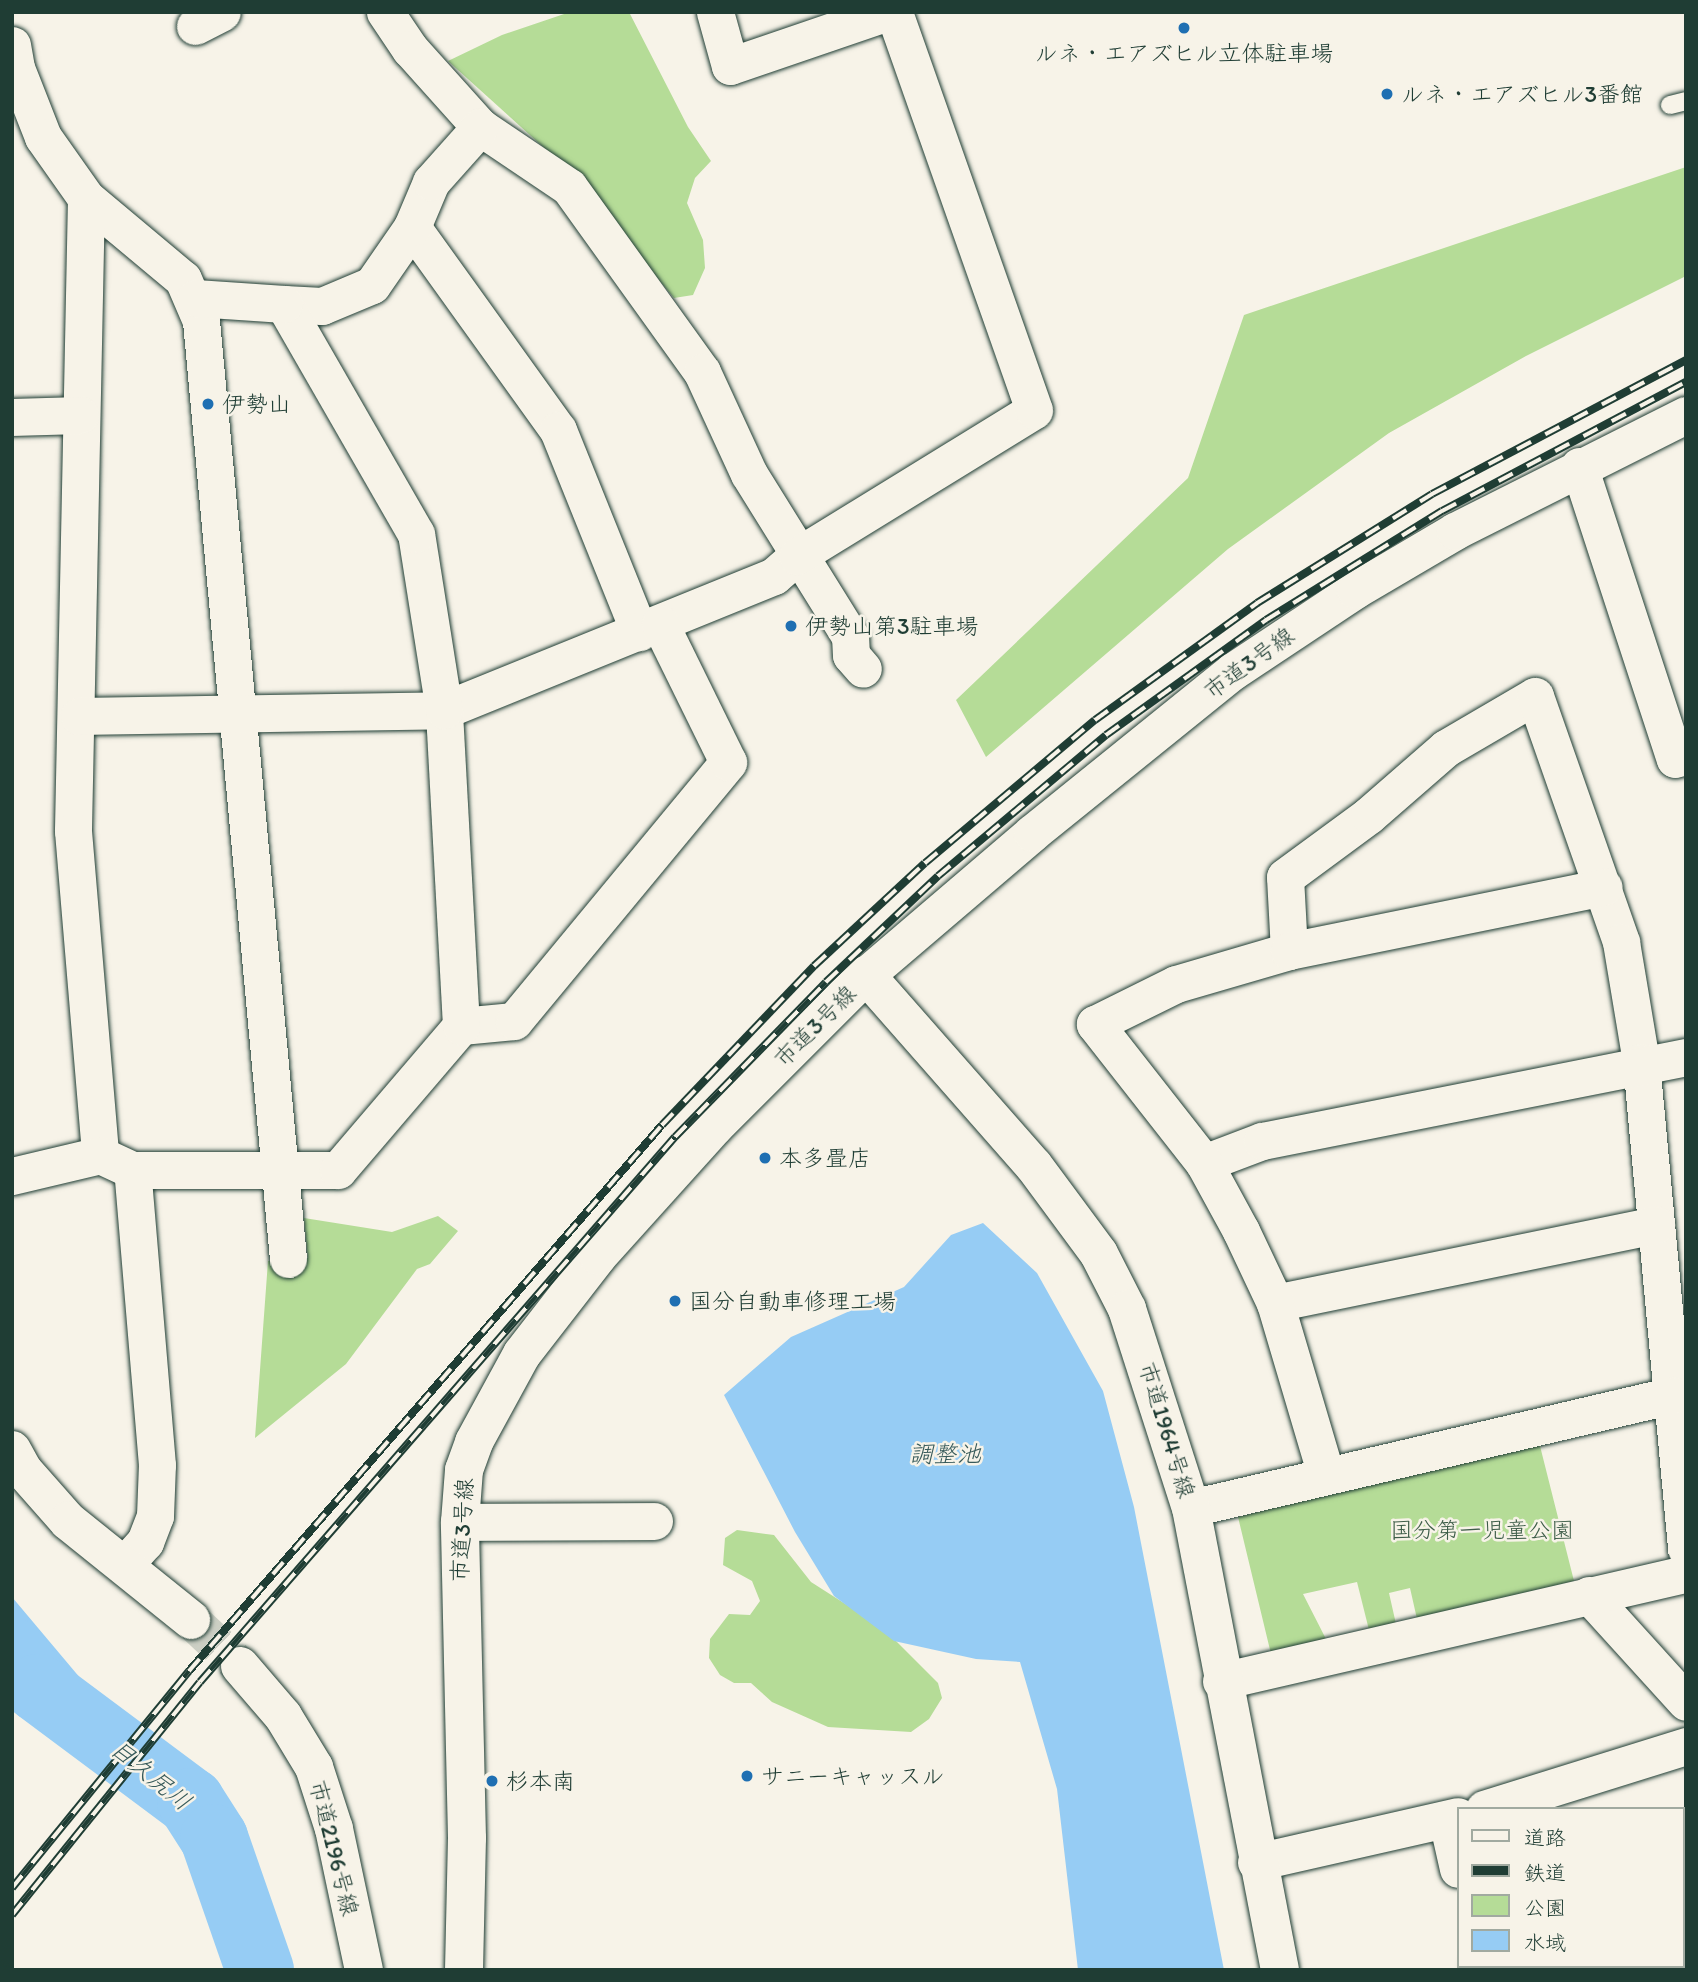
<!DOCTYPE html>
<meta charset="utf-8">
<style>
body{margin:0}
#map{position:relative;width:1698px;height:1982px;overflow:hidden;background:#f7f3e8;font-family:Itim,"Klee One",sans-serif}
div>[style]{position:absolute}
.green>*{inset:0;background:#b5dc97}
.water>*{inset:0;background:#96ccf4}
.pier>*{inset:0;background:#f7f3e8}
.river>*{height:68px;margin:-34px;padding:0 34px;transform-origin:34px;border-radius:34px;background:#96ccf4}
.tertiary-tunnel>*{height:38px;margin-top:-19px;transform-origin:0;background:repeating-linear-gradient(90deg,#cccfc4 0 38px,transparent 0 57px)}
.roads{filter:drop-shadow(0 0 2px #1f3d34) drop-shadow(0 0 2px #1f3d34)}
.service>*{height:18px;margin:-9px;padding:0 9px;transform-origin:9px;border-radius:9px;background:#f7f3e8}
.minor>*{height:37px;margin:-18.5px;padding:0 18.5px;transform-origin:18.5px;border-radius:18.5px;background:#f7f3e8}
.tertiary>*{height:38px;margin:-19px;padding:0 19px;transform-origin:19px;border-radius:19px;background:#f7f3e8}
.rail>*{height:8px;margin-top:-4px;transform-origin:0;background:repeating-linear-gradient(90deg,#f7f3e8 0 16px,#1f3d34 0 32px);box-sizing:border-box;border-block:2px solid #1f3d34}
.dots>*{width:19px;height:19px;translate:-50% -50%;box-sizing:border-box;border:4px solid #f7f3e8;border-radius:50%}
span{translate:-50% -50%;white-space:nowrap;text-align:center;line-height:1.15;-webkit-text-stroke:5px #f7f3e8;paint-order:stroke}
.poi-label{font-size:23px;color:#1f3d34}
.left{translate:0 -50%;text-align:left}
.street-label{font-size:23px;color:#1f3d34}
.park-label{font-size:23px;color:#3d5d48}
.water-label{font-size:24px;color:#375a5a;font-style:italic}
.frame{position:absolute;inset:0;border:14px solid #1f3d34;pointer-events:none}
.legend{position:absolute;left:1457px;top:1807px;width:228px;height:161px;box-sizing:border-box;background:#f7f3e8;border:2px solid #a1aaa0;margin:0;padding:9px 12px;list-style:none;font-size:21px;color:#1f3d34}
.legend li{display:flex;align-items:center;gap:14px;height:35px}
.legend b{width:35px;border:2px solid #a1aaa0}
</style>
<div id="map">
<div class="green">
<div style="clip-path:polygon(570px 12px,629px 12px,688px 127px,711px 161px,695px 178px,687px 203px,703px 240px,705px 268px,693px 295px,674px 298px,562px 164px,448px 61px,502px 35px)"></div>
<div style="clip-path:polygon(1686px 167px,1686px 276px,1526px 356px,1389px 433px,1228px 549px,986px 757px,956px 700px,1188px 478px,1244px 315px)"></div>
<div style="clip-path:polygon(438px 1216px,458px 1231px,430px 1264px,417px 1269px,346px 1364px,255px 1438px,268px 1261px,308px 1258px,304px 1218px,392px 1232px)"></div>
<div style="clip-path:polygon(1539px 1442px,1574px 1581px,1417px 1619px,1410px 1588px,1389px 1593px,1396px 1624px,1369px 1630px,1357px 1582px,1303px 1594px,1327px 1641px,1271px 1654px,1238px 1517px)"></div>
<div style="clip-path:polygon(737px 1530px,774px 1535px,811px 1582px,883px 1628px,938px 1683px,942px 1698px,929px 1719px,911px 1732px,828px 1727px,772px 1702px,751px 1683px,734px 1683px,720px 1675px,709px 1658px,710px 1639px,729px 1614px,750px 1615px,760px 1601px,752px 1581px,723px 1565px,725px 1538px)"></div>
</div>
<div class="water">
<div style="clip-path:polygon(983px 1223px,1037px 1273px,1103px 1391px,1134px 1507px,1224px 1970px,1078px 1970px,1057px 1789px,1020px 1662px,976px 1659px,894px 1641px,834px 1596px,795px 1532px,724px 1395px,791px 1337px,904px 1287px,951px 1235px)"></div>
<div style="clip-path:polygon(12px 1597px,81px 1679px,117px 1707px,85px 1752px,12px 1679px)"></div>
<div style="clip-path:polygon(160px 1748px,207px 1790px,228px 1820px,283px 1970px,237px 1970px,197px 1863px,205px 1856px,197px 1829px,177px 1807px,131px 1783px)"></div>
</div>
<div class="pier">
<div style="clip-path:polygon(120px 1704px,88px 1754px,83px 1754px,117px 1707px)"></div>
</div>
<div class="river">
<div style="left:12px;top:1651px;width:45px;rotate:54.9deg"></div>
<div style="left:38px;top:1688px;width:191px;rotate:36.7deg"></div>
<div style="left:191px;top:1802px;width:43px;rotate:57.4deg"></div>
<div style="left:214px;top:1838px;width:140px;rotate:70.8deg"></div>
</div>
<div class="tertiary-tunnel">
<div style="left:191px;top:1620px;width:67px;rotate:43.2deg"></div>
</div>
<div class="roads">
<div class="service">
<div style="left:1670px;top:105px;width:16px;rotate:-14deg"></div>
</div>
<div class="minor">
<div style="left:385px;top:12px;width:45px;rotate:56deg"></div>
<div style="left:410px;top:49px;width:105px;rotate:48.1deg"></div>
<div style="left:480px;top:127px;width:107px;rotate:34deg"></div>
<div style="left:569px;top:187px;width:228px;rotate:54.3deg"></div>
<div style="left:702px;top:372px;width:112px;rotate:65.3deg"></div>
<div style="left:749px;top:474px;width:191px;rotate:58.1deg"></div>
<div style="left:850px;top:636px;width:19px;rotate:87deg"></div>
<div style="left:851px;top:655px;width:18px;rotate:49deg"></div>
<div style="left:715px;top:12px;width:56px;rotate:74.5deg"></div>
<div style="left:730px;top:66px;width:167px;rotate:-18.9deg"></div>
<div style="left:195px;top:26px;width:30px;rotate:-27deg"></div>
<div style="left:12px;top:45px;width:23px;rotate:80deg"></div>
<div style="left:16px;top:68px;width:74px;rotate:68.6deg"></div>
<div style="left:43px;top:137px;width:75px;rotate:54.8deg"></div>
<div style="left:86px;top:198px;width:126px;rotate:39.9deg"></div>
<div style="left:183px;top:279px;width:46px;rotate:66.8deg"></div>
<div style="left:201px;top:321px;width:942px;rotate:84.7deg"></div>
<div style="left:86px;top:198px;width:633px;rotate:91.18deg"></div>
<div style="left:73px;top:831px;width:325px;rotate:85.2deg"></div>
<div style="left:412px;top:227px;width:250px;rotate:54.3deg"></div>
<div style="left:558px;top:430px;width:218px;rotate:68.1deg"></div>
<div style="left:284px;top:304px;width:38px;rotate:3deg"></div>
<div style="left:322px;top:306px;width:54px;rotate:-22.8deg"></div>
<div style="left:372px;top:285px;width:70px;rotate:-55.4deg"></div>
<div style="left:412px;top:227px;width:49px;rotate:-67.1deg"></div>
<div style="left:431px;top:182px;width:74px;rotate:-48.3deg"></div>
<div style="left:12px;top:417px;width:68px;rotate:-1.7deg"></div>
<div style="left:1579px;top:466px;width:308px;rotate:71.9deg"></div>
<div style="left:1675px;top:759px;width:11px;rotate:-15deg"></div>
<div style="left:79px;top:716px;width:365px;rotate:-0.9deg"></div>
<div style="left:444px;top:710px;width:356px;rotate:-22.1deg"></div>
<div style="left:774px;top:576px;width:30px;rotate:-41deg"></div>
<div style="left:797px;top:556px;width:278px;rotate:-31.6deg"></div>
<div style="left:1034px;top:410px;width:422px;rotate:-109.4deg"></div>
<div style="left:1289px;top:951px;width:74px;rotate:-93.1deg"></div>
<div style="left:1285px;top:877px;width:104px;rotate:-36.4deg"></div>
<div style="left:1369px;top:815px;width:102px;rotate:-41deg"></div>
<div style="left:1446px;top:748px;width:103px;rotate:-30.3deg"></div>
<div style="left:1535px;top:696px;width:261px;rotate:70.7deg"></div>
<div style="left:1621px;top:942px;width:122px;rotate:80.5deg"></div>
<div style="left:1641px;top:1062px;width:489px;rotate:84.7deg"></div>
<div style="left:866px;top:975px;width:218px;rotate:-40.5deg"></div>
<div style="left:1032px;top:833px;width:258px;rotate:-38.9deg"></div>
<div style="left:1233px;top:671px;width:146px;rotate:-33.6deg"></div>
<div style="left:1355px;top:590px;width:116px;rotate:-30.5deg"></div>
<div style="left:1455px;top:531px;width:258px;rotate:-26.7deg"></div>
<div style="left:461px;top:1026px;width:53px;rotate:-5.4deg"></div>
<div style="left:514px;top:1021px;width:336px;rotate:-50.4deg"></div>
<div style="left:728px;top:762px;width:154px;rotate:-116.2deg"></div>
<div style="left:1204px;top:1163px;width:62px;rotate:-20.8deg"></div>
<div style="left:1262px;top:1141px;width:432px;rotate:-11.2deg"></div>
<div style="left:12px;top:1176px;width:90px;rotate:-13.4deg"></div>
<div style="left:100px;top:1155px;width:35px;rotate:25deg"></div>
<div style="left:132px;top:1170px;width:206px"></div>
<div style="left:338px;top:1170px;width:189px;rotate:-49.5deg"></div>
<div style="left:461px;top:1026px;width:316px;rotate:-93.1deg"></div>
<div style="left:444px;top:710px;width:178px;rotate:-99deg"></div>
<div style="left:416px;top:534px;width:265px;rotate:-119.9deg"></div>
<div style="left:284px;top:304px;width:89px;rotate:-176.1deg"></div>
<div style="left:1275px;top:1303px;width:389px;rotate:-11.6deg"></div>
<div style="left:1326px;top:1475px;width:179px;rotate:-106.5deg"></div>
<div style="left:1275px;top:1303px;width:80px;rotate:-115.3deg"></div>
<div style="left:1241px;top:1231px;width:77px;rotate:-118.6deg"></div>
<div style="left:1204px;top:1163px;width:177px;rotate:-128.1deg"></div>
<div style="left:1095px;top:1024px;width:90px;rotate:-26.3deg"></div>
<div style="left:1176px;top:984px;width:118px;rotate:-16.3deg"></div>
<div style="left:1289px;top:951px;width:321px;rotate:-11.5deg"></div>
<div style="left:1191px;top:1508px;width:494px;rotate:-13.2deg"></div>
<div style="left:460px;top:1522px;width:194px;rotate:-0.3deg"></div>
<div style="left:125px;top:1564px;width:30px;rotate:-48deg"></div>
<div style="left:145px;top:1542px;width:28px;rotate:-69deg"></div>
<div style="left:155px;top:1516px;width:51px;rotate:-87.8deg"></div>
<div style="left:157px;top:1465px;width:296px;rotate:-94.8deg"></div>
<div style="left:1589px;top:1595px;width:144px;rotate:47.8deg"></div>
<div style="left:1221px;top:1681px;width:477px;rotate:-13deg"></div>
<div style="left:1484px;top:1809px;width:212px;rotate:-17.3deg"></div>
<div style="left:1447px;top:1820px;width:50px;rotate:77.3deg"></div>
<div style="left:1256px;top:1862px;width:207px;rotate:-12.8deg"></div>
<div style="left:1682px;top:1919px;width:4px;rotate:-14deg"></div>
<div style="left:1480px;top:1966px;width:4px;rotate:76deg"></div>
<div style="left:1521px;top:1970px;width:12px;rotate:-20deg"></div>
</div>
<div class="tertiary">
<div style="left:12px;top:1450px;width:23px;rotate:61deg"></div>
<div style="left:23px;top:1470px;width:68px;rotate:48.6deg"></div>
<div style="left:68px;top:1521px;width:158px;rotate:38.8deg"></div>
<div style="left:240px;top:1666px;width:66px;rotate:49.3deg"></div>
<div style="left:283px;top:1716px;width:60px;rotate:58.7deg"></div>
<div style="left:314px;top:1767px;width:65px;rotate:72.1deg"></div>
<div style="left:334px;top:1829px;width:144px;rotate:78deg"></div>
<div style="left:464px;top:1970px;width:132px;rotate:-88.7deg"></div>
<div style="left:467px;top:1838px;width:316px;rotate:-91.3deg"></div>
<div style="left:460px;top:1522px;width:52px;rotate:-85.6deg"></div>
<div style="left:464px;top:1470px;width:30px;rotate:-70deg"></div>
<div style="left:474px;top:1442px;width:100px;rotate:-61.4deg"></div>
<div style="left:522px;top:1354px;width:124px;rotate:-52.2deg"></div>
<div style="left:598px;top:1256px;width:173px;rotate:-48deg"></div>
<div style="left:714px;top:1127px;width:215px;rotate:-45deg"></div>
<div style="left:866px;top:975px;width:254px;rotate:48.7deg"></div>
<div style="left:1034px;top:1166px;width:109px;rotate:53.5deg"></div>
<div style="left:1099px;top:1254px;width:62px;rotate:63deg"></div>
<div style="left:1127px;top:1309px;width:209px;rotate:72.2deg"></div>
<div style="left:1191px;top:1508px;width:470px;rotate:79.1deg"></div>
</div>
</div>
<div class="rail">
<div style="left:12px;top:1888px;width:280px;rotate:-50.8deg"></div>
<div style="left:189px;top:1671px;width:722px;rotate:-49.1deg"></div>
<div style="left:662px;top:1125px;width:220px;rotate:-46.3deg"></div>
<div style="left:814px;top:966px;width:151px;rotate:-42.9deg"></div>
<div style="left:925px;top:863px;width:222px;rotate:-40.1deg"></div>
<div style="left:1095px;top:720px;width:200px;rotate:-35.8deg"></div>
<div style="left:1257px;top:603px;width:206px;rotate:-31.9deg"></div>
<div style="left:1432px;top:494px;width:287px;rotate:-27.8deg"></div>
<div style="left:12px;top:1915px;width:299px;rotate:-51.1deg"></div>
<div style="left:200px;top:1682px;width:723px;rotate:-48.93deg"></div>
<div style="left:675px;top:1137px;width:216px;rotate:-45.7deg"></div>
<div style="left:826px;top:982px;width:154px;rotate:-43.4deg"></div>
<div style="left:938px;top:876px;width:219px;rotate:-40deg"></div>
<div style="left:1106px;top:735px;width:197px;rotate:-35.7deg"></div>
<div style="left:1266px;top:620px;width:207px;rotate:-31.8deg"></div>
<div style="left:1442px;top:511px;width:276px;rotate:-27.9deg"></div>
</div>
<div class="dots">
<div style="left:1184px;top:28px;background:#1f6fb2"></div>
<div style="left:1387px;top:94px;background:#1f6fb2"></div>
<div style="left:208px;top:404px;background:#1f6fb2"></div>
<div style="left:791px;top:626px;background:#1f6fb2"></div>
<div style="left:765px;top:1158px;background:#1f6fb2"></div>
<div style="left:675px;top:1301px;background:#1f6fb2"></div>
<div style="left:747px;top:1776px;background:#1f6fb2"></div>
<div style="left:492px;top:1781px;background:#1f6fb2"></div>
</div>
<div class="poi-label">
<span style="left:1184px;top:53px">ルネ・エアズヒル立体駐車場</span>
<span class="left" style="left:1401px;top:94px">ルネ・エアズヒル3番館</span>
<span class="left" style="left:222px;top:404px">伊勢山</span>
<span class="left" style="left:805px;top:626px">伊勢山第3駐車場</span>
<span class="left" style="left:779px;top:1158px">本多畳店</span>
<span class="left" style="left:689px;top:1301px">国分自動車修理工場</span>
<span class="left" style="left:761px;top:1776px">サニーキャッスル</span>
<span class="left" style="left:506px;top:1781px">杉本南</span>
</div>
<div class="street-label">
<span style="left:1249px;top:663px;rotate:-36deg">市道3号線</span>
<span style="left:815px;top:1026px;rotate:-45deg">市道3号線</span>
<span style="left:1167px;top:1430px;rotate:73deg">市道1964号線</span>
<span style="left:462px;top:1530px;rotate:-87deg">市道3号線</span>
<span style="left:334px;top:1848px;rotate:76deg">市道2196号線</span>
</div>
<div class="park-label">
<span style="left:1482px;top:1530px">国分第一児童公園</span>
</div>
<div class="water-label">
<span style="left:945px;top:1454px">調整池</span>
<span style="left:151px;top:1775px;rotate:39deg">目久尻川</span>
</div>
<div class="frame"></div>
<ul class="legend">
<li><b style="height:9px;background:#f7f3e8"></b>道路</li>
<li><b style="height:9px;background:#1f3d34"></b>鉄道</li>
<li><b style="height:19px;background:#b5dc97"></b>公園</li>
<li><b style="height:19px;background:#96ccf4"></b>水域</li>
</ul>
</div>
